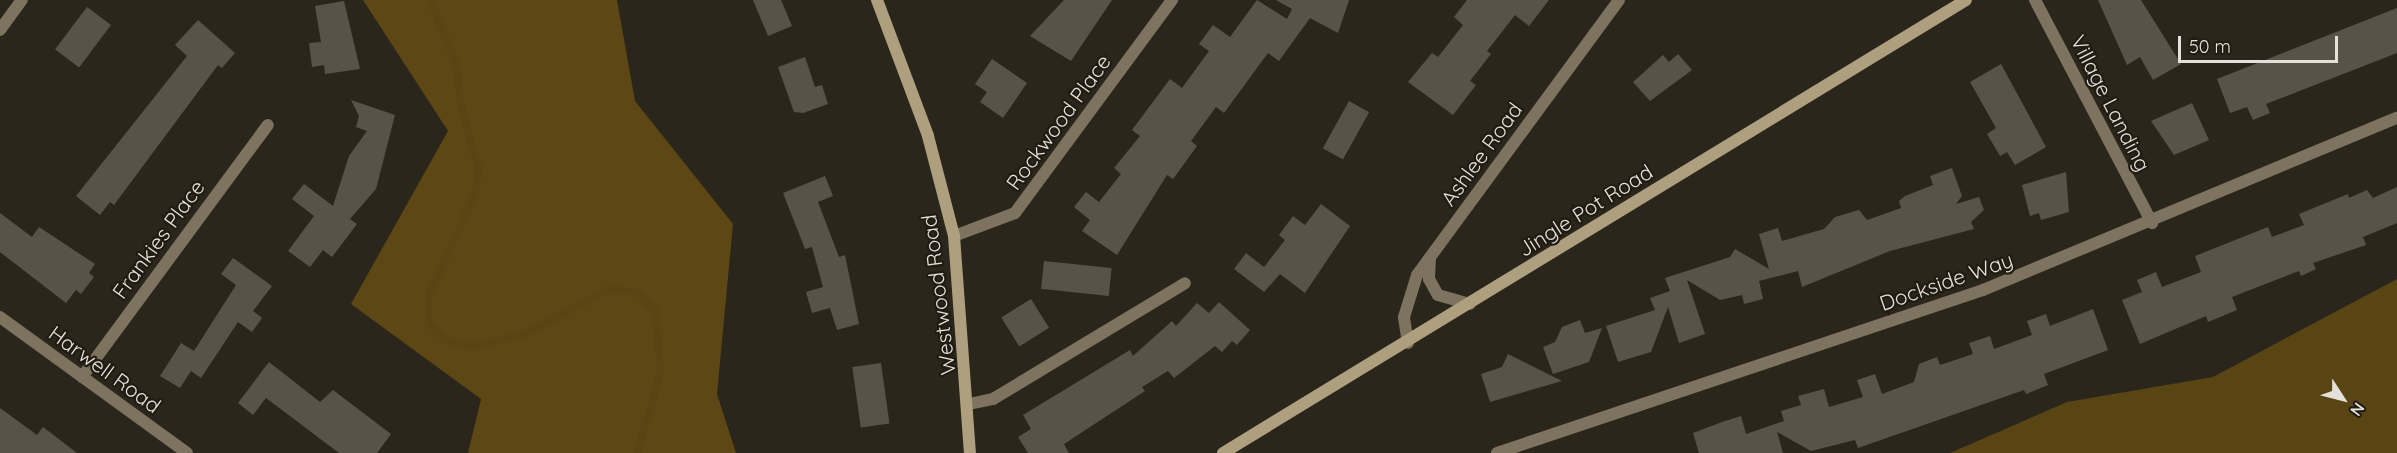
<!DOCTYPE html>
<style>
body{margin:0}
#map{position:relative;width:2397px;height:453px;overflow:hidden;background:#2b261b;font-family:Quicksand,sans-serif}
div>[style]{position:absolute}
.forest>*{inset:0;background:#5c4715}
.water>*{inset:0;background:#594513}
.stream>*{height:7px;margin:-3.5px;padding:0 3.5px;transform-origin:3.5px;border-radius:3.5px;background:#594513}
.building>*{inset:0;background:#595347;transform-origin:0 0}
.lane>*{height:12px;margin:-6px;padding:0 6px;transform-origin:6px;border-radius:6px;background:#7d735f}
.street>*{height:12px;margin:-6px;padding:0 6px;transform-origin:6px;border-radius:6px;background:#7d735f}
.secondary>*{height:12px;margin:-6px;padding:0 6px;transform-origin:6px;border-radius:6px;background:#ae9f7e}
span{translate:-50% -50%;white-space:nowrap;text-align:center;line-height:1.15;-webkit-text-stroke:4.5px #211c12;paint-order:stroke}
.street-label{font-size:21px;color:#e4e1da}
.north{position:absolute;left:2313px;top:369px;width:60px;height:60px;-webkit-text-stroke:4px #211c12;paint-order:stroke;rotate:126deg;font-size:16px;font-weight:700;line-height:24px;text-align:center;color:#e4e1da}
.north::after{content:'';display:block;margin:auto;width:21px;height:27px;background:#e4e1da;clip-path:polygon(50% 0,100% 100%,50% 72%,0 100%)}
.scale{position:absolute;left:2178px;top:36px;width:160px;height:27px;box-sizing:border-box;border:3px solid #e4e1da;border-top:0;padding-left:8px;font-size:18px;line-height:21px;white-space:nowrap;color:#e4e1da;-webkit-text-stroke:4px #211c12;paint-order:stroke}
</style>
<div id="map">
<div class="forest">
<div style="clip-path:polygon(363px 0,617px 0,635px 101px,733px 224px,717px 394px,736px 453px,468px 453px,481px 399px,351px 304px,448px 131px)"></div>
</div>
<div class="water">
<div style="clip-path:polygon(2397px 279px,2397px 453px,1950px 453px,2067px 402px,2213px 377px)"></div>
</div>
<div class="stream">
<div style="left:430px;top:0;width:70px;rotate:68.2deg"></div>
<div style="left:456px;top:65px;width:39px;rotate:84deg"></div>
<div style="left:460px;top:104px;width:66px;rotate:74.3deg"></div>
<div style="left:478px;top:168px;width:26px;rotate:97deg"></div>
<div style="left:475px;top:194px;width:110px;rotate:115.2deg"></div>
<div style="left:428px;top:294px;width:28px;rotate:90deg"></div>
<div style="left:428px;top:322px;width:26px;rotate:47deg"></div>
<div style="left:446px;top:341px;width:28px;rotate:10deg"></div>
<div style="left:474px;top:346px;width:55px;rotate:-14.8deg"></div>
<div style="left:527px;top:332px;width:93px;rotate:-28.2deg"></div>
<div style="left:609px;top:288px;width:29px;rotate:8deg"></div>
<div style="left:638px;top:292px;width:26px;rotate:50deg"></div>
<div style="left:655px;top:312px;width:60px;rotate:85.2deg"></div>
<div style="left:660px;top:372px;width:84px;rotate:105.9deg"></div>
</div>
<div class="building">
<div style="clip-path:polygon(753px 0,781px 0,792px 26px,768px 36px)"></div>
<div style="clip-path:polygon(1064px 0,1112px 0,1071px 61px,1030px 36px)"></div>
<div style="clip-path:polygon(1257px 0,1287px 19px,1292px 9px,1276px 0,1349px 0,1338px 33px,1310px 18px,1279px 61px,1268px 53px,1224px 113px,1216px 107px,1191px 141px,1197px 146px,1173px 179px,1167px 175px,1117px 255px,1082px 231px,1090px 220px,1074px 207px,1086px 192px,1099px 202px,1121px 174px,1114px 168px,1140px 136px,1132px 130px,1170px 79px,1182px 88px,1209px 51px,1199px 44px,1213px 25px,1230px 37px)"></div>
<div style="clip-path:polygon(1467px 0,1549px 0,1529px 26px,1515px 15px,1487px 51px,1491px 54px,1470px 81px,1476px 85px,1453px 115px,1408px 82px,1432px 53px,1438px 57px,1463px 25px,1454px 17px)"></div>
<div style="clip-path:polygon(2098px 0,2141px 0,2181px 64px,2153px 80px,2140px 57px,2127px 65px)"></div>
<div style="clip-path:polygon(344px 1px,360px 69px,325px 74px,324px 65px,312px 67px,309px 43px,321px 42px,315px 6px)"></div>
<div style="left:87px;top:7px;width:30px;height:53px;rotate:37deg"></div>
<div style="clip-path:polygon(2397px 8px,2397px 53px,2266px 104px,2270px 113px,2253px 120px,2247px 107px,2230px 113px,2217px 79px)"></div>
<div style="clip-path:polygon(198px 20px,235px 53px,222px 68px,218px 65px,114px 205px,110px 202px,100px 215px,76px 196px,187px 56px,175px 45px)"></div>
<div style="clip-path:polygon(1678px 54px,1692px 70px,1650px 101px,1633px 82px,1663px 55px,1669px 62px)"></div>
<div style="clip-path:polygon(805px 57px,815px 87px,822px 85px,828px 104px,803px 113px,794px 112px,778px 67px)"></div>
<div style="clip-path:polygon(992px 59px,1027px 83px,1003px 118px,980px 102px,987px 92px,975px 84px)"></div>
<div style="clip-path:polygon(2001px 64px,2046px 147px,2015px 165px,2007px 152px,2000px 156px,1987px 134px,1996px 128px,1970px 82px)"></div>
<div style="clip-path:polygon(351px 100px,395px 115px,376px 189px,350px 219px,357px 224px,332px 257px,323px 250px,310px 267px,288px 251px,314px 216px,292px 199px,304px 184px,333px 206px,349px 156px,367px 131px,356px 127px,359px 116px)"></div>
<div style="left:1349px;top:101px;width:23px;height:54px;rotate:29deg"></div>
<div style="clip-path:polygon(2192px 103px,2209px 140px,2174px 155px,2151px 121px)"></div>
<div style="clip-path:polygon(1952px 168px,1962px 196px,1956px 204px,1979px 197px,1984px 210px,1971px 222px,1974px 229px,1890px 251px,1802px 287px,1798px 271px,1759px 281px,1763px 299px,1744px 304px,1742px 295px,1720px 300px,1687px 280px,1705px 334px,1679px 343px,1668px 307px,1651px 352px,1618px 362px,1606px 326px,1655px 310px,1650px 298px,1670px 291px,1665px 278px,1730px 257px,1735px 249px,1769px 269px,1759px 234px,1778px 228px,1782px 241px,1824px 229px,1835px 217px,1859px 210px,1867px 220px,1901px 208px,1899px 201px,1905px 196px,1933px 185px,1930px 176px)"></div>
<div style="clip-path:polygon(2066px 172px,2069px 212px,2041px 220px,2039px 213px,2030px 216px,2022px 185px)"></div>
<div style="clip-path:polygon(825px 176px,833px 196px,818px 202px,839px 257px,845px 255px,859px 324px,837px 330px,830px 308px,812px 313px,806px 292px,823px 287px,812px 247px,805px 249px,783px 193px)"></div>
<div style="clip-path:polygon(2397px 187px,2397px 223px,2363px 237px,2366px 245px,2313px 263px,2316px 269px,2301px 276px,2299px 271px,2232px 297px,2237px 310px,2208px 322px,2206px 316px,2140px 344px,2122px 300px,2142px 292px,2137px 280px,2156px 272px,2162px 287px,2201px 272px,2195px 256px,2268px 227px,2272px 237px,2304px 225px,2299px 214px,2348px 194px,2349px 198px,2367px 190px,2373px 198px)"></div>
<div style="clip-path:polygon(1321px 204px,1350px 226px,1305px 293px,1280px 274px,1264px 292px,1234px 269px,1246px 253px,1264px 267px,1285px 240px,1279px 235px,1293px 216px,1305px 225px)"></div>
<div style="clip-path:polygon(0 213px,32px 237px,39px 227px,95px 264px,89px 273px,94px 277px,81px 294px,76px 290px,66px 303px,0 252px)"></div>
<div style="clip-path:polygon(233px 258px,272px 286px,253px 311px,262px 318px,252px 332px,238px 322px,201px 378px,191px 371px,180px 388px,160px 376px,181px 343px,194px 351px,236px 285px,221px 274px)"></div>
<div style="left:1044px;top:261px;width:68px;height:28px;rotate:6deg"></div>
<div style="left:1031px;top:299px;width:34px;height:35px;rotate:58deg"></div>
<div style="clip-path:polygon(1219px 302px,1250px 330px,1237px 345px,1232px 341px,1222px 352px,1215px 346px,1174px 378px,1168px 371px,1142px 387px,1145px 391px,1064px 444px,1069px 453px,1028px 453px,1018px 437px,1031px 429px,1023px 415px,1130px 350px,1133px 356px,1172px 321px,1176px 326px,1197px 303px,1209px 313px)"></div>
<div style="clip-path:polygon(2093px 309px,2108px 350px,2044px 374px,2048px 385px,2026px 394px,2024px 390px,1858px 448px,1855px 440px,1811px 451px,1777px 432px,1783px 453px,1699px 453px,1693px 433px,1722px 422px,1741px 416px,1746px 434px,1784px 421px,1781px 411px,1801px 405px,1798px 396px,1824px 389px,1829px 407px,1863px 397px,1857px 380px,1875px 374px,1882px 394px,1914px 382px,1919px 364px,1937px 357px,1940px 365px,1973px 354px,1969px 343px,1990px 336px,1994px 349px,2032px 335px,2027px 321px,2046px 314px,2050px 326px)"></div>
<div style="clip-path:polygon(1580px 320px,1585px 333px,1602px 328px,1589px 362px,1553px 374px,1543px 347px,1555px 342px,1562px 327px)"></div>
<div style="clip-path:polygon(1508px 354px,1562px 381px,1490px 402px,1481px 374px,1502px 367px)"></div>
<div style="clip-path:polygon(269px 362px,320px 402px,333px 390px,391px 434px,377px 453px,339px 453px,266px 398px,253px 415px,238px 403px)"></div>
<div style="left:881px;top:363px;width:61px;height:29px;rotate:82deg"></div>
<div style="clip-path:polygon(0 408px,37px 435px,43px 427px,77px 453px,0 453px)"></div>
</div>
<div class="lane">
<div style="left:969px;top:404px;width:25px;rotate:-12deg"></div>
<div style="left:993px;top:399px;width:224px;rotate:-31.1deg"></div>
</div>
<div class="street">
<div style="left:2035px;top:0;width:252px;rotate:62.3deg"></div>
<div style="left:0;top:30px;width:37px;rotate:-54deg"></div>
<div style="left:954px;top:236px;width:65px;rotate:-20.7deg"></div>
<div style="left:1015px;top:213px;width:265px;rotate:-53.6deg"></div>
<div style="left:1430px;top:258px;width:21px;rotate:93deg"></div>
<div style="left:1429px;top:279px;width:18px;rotate:61deg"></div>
<div style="left:1438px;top:295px;width:33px;rotate:16deg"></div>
<div style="left:0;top:317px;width:231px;rotate:36deg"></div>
<div style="left:1408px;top:343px;width:26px;rotate:-99deg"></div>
<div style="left:1404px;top:317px;width:44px;rotate:-72.8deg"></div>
<div style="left:1417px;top:275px;width:341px;rotate:-53.7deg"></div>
<div style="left:82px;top:377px;width:313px;rotate:-53.6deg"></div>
<div style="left:1497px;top:453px;width:513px;rotate:-18.54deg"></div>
<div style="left:1983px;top:290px;width:448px;rotate:-22.6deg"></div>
</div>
<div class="secondary">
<div style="left:877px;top:0;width:145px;rotate:69.4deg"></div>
<div style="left:928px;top:136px;width:103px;rotate:75.4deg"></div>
<div style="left:954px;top:236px;width:218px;rotate:85.8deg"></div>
<div style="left:1223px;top:453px;width:870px;rotate:-31.37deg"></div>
</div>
<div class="street-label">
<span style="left:2111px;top:103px;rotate:63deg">Village Landing</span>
<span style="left:1058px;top:122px;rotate:-54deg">Rockwood Place</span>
<span style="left:1481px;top:154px;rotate:-54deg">Ashlee Road</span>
<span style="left:1585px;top:210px;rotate:-32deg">Jingle Pot Road</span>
<span style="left:158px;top:239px;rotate:-54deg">Frankies Place</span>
<span style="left:1946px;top:281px;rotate:-19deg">Dockside Way</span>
<span style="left:938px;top:295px;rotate:-97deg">Westwood Road</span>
<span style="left:105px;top:369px;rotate:36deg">Harwell Road</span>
</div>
<div class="north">N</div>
<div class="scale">50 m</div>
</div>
